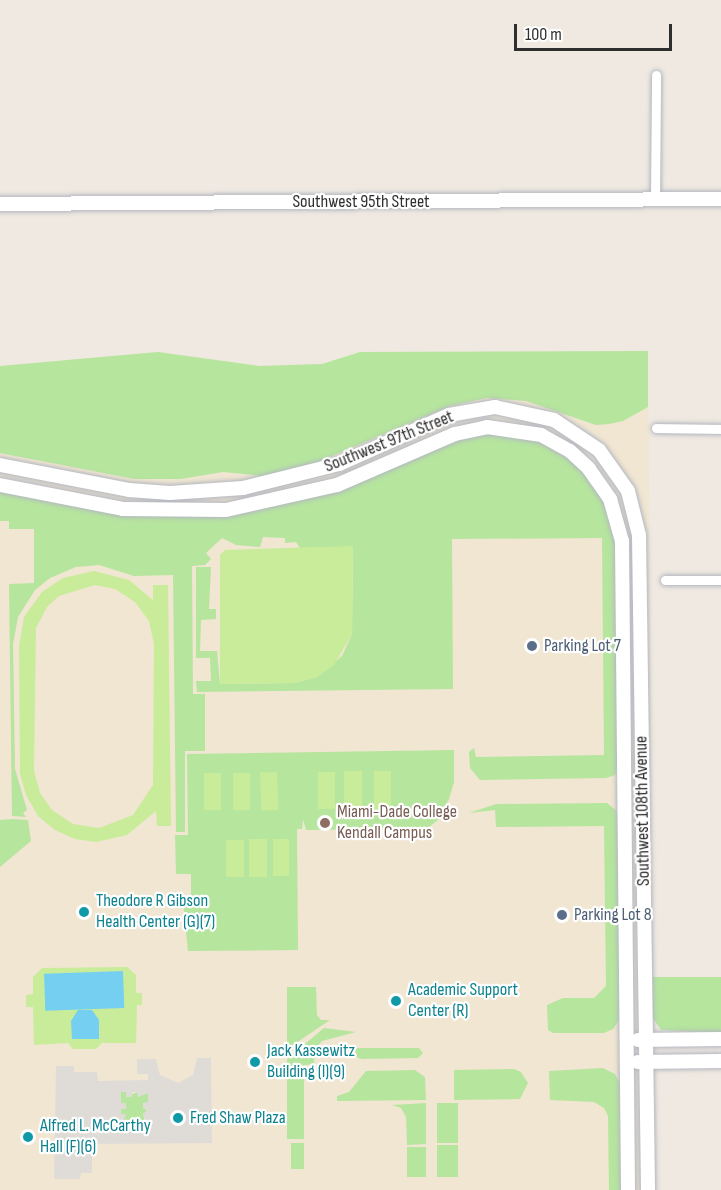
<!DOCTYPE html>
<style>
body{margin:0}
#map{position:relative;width:721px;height:1190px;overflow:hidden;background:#efe9e1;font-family:"Sofia Sans Condensed",sans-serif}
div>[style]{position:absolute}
.education>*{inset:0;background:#f0e6d1}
.green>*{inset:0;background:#b6e59e;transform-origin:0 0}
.pitch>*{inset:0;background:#c9ec9a;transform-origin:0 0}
.plaza>*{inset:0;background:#dfdcd8}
.water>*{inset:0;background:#75cff0;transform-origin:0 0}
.roads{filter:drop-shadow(0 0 2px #b4b7c1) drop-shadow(0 0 2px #b4b7c1)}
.street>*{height:9px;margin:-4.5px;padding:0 4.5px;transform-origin:4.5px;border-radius:4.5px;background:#fff}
.secondary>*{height:14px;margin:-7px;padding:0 7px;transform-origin:7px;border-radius:7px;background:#fff}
.dots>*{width:16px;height:16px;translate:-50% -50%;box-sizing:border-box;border:3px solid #fff;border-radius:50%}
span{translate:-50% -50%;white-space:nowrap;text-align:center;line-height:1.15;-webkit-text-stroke:4.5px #fff;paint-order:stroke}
.street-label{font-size:18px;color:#2e2e2e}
.service-label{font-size:18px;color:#4e5e75}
.left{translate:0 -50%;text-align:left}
.education-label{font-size:18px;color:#785e54}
.culture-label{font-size:18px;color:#0d838f}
.scale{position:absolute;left:514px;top:24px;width:158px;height:27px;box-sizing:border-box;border:3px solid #2e2e2e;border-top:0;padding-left:8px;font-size:18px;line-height:21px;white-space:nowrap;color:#2e2e2e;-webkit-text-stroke:4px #fff;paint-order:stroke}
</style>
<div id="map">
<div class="education">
<div style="clip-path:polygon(648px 351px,654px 1190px,0 1190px,0 366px,158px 352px,259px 366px,322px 364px,360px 352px)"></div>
</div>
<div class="green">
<div style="clip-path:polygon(648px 351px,648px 407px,623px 421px,609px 424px,596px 425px,526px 401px,487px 398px,450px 406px,318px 462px,263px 476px,223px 472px,181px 479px,134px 479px,0 453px,0 366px,158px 352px,259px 366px,322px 364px,360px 352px)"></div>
<div style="clip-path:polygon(488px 432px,522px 435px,554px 447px,583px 469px,604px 500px,616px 541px,618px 766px,615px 775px,606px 778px,480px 780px,470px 768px,469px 752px,474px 748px,476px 757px,604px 755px,602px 538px,452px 539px,453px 689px,197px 692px,196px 681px,211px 681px,210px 658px,196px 658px,196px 567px,211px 567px,209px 609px,216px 609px,216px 619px,201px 620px,200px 651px,217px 651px,220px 684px,294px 683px,317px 677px,342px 656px,352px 634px,353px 547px,300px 548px,296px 542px,285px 543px,285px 538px,263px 537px,260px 547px,236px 545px,222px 538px,206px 553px,211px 559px,205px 565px,192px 566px,193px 694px,205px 694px,205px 751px,185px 751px,185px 832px,176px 832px,173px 575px,134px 576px,99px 565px,76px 567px,50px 578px,35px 590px,18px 617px,13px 644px,15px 769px,27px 810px,23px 813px,26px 817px,12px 816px,9px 584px,34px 583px,34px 529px,9px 529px,9px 521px,0 521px,0 491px,148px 516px,230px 515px,339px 491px,454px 440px)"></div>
<div style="clip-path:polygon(454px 750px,454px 782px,449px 799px,439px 819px,420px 834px,407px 838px,405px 829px,306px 830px,303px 819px,302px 829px,297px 829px,298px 950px,188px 951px,183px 902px,191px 901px,191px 874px,176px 874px,175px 835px,188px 835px,187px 754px)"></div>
<div style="clip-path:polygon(607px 803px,618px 812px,621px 1017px,613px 1029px,604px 1033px,553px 1033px,548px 1030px,547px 1005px,563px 998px,594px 998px,606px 986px,604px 826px,496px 827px,495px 810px,469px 813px,496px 804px)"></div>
<div style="clip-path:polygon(12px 819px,28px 820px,31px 841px,0 867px,0 820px)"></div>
<div style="clip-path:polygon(651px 977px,721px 977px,721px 1033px,661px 1030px,652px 1017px)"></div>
<div style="clip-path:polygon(287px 987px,316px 987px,317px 1015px,321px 1020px,330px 1020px,287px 1049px)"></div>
<div style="clip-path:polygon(324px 1028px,356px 1032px,322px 1041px,315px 1050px,314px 1064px,287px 1067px,287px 1059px)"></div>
<div style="clip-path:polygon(350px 1048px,419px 1048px,423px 1053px,418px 1058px,362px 1059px,353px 1056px,356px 1053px)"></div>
<div style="clip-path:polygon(603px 1068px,615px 1074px,621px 1086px,622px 1190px,609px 1190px,608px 1116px,604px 1108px,594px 1102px,550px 1100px,549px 1071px)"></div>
<div style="clip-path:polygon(514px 1069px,521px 1072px,528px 1083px,520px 1099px,454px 1100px,454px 1070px)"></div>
<div style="clip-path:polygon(415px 1070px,425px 1077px,426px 1100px,337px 1101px,337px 1096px,349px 1092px,366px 1071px)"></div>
<div style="left:287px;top:1078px;width:17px;height:61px"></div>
<div style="clip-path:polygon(121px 1092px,126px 1092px,126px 1096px,138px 1092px,138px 1097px,148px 1092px,148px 1103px,144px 1103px,148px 1114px,143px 1114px,148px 1131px,144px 1131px,143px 1125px,137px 1125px,137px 1131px,125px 1126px,121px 1130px,121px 1109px,125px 1103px,121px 1103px)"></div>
<div style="clip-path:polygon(426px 1103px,426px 1144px,407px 1145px,406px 1117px,401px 1108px,392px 1105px)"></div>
<div style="left:437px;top:1103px;width:21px;height:40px"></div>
<div style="left:291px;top:1143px;width:13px;height:26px"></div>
<div style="left:458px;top:1145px;width:32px;height:21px;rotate:90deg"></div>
<div style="left:426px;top:1147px;width:30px;height:19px;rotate:90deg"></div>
</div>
<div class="pitch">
<div style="clip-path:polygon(353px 546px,352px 634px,334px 665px,317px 677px,294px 683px,220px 684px,220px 555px,225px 550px)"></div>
<div style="clip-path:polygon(evenodd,94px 571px,129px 580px,153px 600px,153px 585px,168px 585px,171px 826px,157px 826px,156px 811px,127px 835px,96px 842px,75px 839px,55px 830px,38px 816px,26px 795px,20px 774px,19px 646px,24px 617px,42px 592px,63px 578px,94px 571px,95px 585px,115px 589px,135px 602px,149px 621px,154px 644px,153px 785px,133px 815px,99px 828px,73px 824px,52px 810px,40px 793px,34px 771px,36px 628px,47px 607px,59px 596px,95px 585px)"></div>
<div style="left:344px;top:771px;width:18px;height:38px"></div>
<div style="left:374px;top:771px;width:17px;height:38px"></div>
<div style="left:277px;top:772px;width:38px;height:17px;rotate:88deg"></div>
<div style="left:318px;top:772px;width:17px;height:37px"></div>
<div style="left:204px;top:773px;width:17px;height:37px"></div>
<div style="left:233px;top:773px;width:17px;height:37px"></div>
<div style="left:267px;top:839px;width:38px;height:18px;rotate:90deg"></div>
<div style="left:273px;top:839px;width:16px;height:37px"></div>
<div style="left:226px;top:840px;width:18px;height:37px"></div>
<div style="clip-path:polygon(127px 967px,136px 975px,136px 993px,142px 993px,142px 1005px,137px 1005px,136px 1043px,102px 1043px,96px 1049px,73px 1049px,68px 1043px,34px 1045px,33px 1007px,26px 1007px,26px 995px,33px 994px,33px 977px,42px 968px)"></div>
</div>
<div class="plaza">
<div style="clip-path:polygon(evenodd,197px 1058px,211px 1058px,212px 1143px,92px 1144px,92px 1173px,81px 1173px,80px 1179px,54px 1179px,56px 1066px,74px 1066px,74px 1072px,97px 1072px,98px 1081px,148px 1080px,148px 1074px,137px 1074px,137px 1059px,156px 1059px,160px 1075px,178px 1083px,193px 1075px,197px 1058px,121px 1092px,126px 1092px,126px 1097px,132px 1097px,132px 1092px,137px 1092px,138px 1097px,148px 1093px,148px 1102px,143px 1103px,143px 1109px,148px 1109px,143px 1114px,148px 1131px,144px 1125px,133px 1131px,132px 1125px,125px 1125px,121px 1130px,126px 1114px,121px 1114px,121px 1109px,126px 1109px,126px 1103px,121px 1103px,121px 1092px)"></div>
</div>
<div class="water">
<div style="left:123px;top:971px;width:37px;height:79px;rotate:88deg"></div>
<div style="clip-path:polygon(78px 1010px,92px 1010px,99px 1020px,99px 1039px,72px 1039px,71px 1021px)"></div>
</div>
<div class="roads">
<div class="street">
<div style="left:655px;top:200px;width:125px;rotate:-89.5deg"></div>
<div style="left:656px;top:428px;width:65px;rotate:0.9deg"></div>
<div style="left:665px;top:580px;width:56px"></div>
</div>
<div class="secondary">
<div style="left:0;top:204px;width:721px;rotate:-0.4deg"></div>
<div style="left:0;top:465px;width:131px;rotate:11deg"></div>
<div style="left:129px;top:490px;width:41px;rotate:4.2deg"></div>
<div style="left:170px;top:493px;width:73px;rotate:-3.9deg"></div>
<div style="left:243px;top:488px;width:99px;rotate:-14deg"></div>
<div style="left:339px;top:464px;width:120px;rotate:-24deg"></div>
<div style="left:449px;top:415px;width:47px;rotate:-9.9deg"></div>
<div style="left:495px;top:407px;width:60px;rotate:12.4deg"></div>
<div style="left:554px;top:420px;width:54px;rotate:33.7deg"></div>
<div style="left:599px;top:450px;width:50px;rotate:54.7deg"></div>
<div style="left:628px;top:491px;width:45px;rotate:76deg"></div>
<div style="left:639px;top:535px;width:655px;rotate:89.21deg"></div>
<div style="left:0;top:485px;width:125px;rotate:11deg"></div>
<div style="left:123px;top:509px;width:103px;rotate:0.6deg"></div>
<div style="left:226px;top:510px;width:114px;rotate:-12.7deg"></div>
<div style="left:337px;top:485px;width:129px;rotate:-23.4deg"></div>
<div style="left:455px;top:434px;width:33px;rotate:-12deg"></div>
<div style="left:487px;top:427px;width:55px;rotate:8.4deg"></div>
<div style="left:541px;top:435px;width:33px;rotate:29deg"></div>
<div style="left:570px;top:451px;width:26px;rotate:43deg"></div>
<div style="left:589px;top:469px;width:37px;rotate:55deg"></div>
<div style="left:610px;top:499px;width:44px;rotate:74.1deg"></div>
<div style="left:622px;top:541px;width:649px;rotate:89.47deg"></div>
<div style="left:638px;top:1040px;width:83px;rotate:-0.7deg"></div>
<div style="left:638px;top:1062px;width:83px;rotate:-0.7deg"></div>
</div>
</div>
<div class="dots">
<div style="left:532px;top:646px;background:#5c6f8a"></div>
<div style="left:325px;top:823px;background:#8d6e63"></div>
<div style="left:84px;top:912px;background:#0f9aa8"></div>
<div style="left:562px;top:915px;background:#5c6f8a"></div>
<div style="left:396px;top:1001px;background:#0f9aa8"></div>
<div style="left:255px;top:1062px;background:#0f9aa8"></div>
<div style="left:178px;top:1118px;background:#0f9aa8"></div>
<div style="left:28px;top:1137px;background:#0f9aa8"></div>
</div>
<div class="street-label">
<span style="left:361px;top:202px">Southwest 95th Street</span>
<span style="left:389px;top:442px;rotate:-22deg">Southwest 97th Street</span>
<span style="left:643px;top:811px;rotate:-91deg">Southwest 108th Avenue</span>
</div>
<div class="service-label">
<span class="left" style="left:544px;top:646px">Parking Lot 7</span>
<span class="left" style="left:574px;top:915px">Parking Lot 8</span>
</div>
<div class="education-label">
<span class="left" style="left:337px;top:823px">Miami-Dade College<br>Kendall Campus</span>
</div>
<div class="culture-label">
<span class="left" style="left:96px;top:912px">Theodore R Gibson<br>Health Center (G)(7)</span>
<span class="left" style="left:408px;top:1001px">Academic Support<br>Center (R)</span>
<span class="left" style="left:267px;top:1062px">Jack Kassewitz<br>Building (I)(9)</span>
<span class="left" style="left:190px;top:1118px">Fred Shaw Plaza</span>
<span class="left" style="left:40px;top:1137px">Alfred L. McCarthy<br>Hall (F)(6)</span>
</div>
<div class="scale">100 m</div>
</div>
